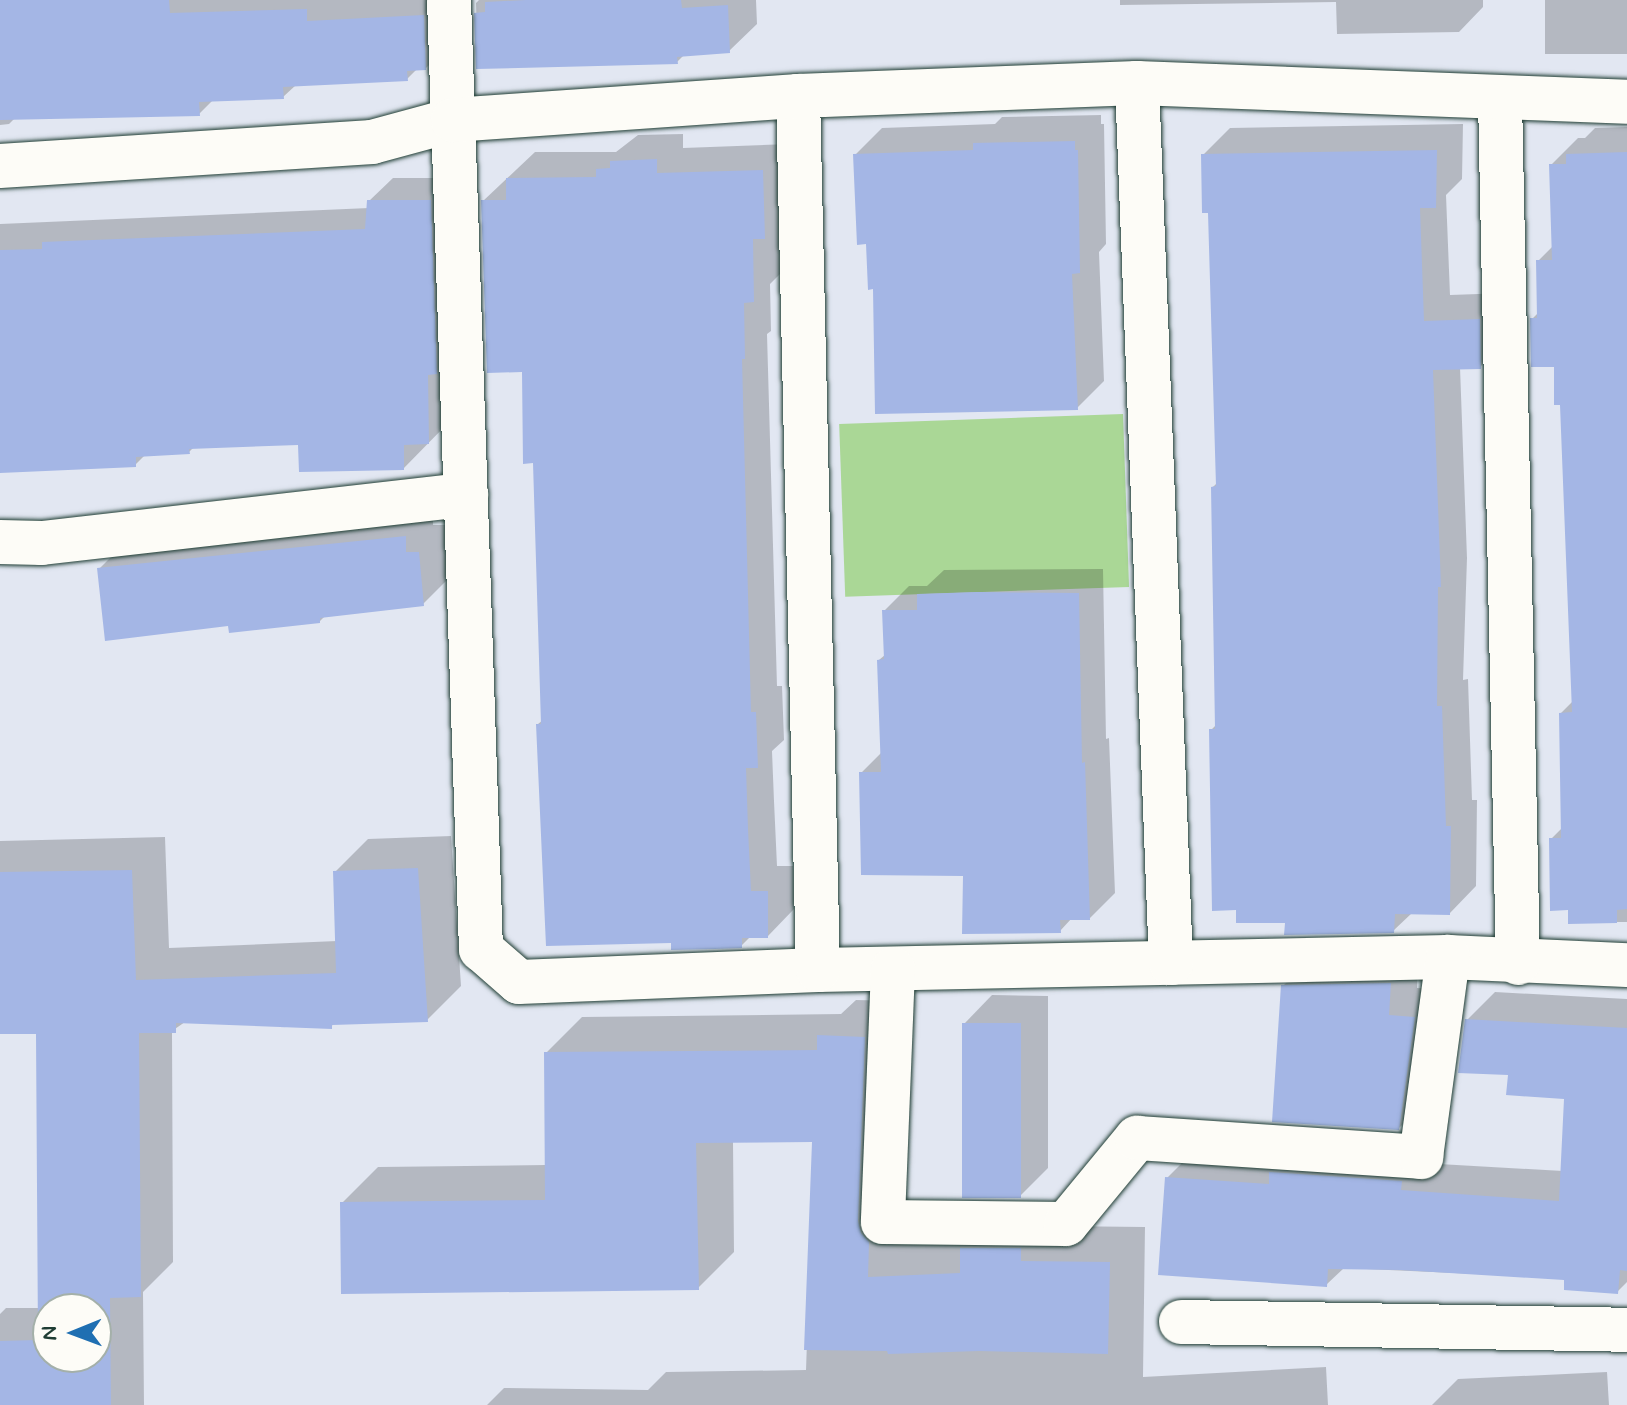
<!DOCTYPE html>
<style>
body{margin:0}
#map{position:relative;width:1627px;height:1405px;overflow:hidden;background:#e2e7f2;font-family:Mynerve,sans-serif}
div>[style]{position:absolute}
.green>*{inset:0;background:#aad796;transform-origin:0 0}
.shadow>*{inset:0;background:#0003;transform-origin:0 0}
.building>*{inset:0;background:#a4b6e5;transform-origin:0 0}
.roads{filter:drop-shadow(0 0 2px #1f3d34) drop-shadow(0 0 2px #1f3d34)}
.minor>*{height:44px;margin:-22px;padding:0 22px;transform-origin:22px;border-radius:22px;background:#fdfcf7}
span{translate:-50% -50%;white-space:nowrap;text-align:center;line-height:1.15;-webkit-text-stroke:7px #fdfcf7;paint-order:stroke}
.north{position:absolute;left:32px;top:1293px;width:80px;height:80px;box-sizing:border-box;background:#fdfcf7;border:2px solid #a4b0a9;border-radius:50%;rotate:269deg;font-size:22px;font-weight:700;line-height:32px;text-align:center;color:#1f3d34}
.north::after{content:'';display:block;margin:auto;width:28px;height:36px;background:#1f6fb2;clip-path:polygon(50% 0,100% 100%,50% 72%,0 100%)}
</style>
<div id="map">
<div class="green">
<div style="left:1123px;top:414px;width:173px;height:284px;rotate:88deg"></div>
</div>
<div class="shadow">
<div style="clip-path:polygon(0 0,451px 0,452px 42px,426px 68px,418px 68px,407px 79px,296px 85px,283px 97px,213px 100px,199px 114px,16px 117px,9px 124px,0 125px)"></div>
<div style="clip-path:polygon(479px 0,756px 0,757px 24px,729px 51px,685px 54px,677px 62px,478px 67px,476px 3px)"></div>
<div style="clip-path:polygon(1120px 0,1483px 0,1483px 7px,1459px 32px,1337px 34px,1336px 2px,1120px 5px)"></div>
<div style="left:1545px;top:0;width:82px;height:54px"></div>
<div style="clip-path:polygon(1101px 115px,1101px 124px,1104px 124px,1106px 244px,1099px 252px,1104px 381px,1077px 408px,875px 287px,855px 155px,882px 128px,995px 124px,1002px 117px)"></div>
<div style="clip-path:polygon(1463px 124px,1462px 179px,1446px 195px,1450px 295px,1506px 293px,1507px 340px,1480px 367px,1460px 367px,1467px 558px,1463px 680px,1468px 679px,1472px 800px,1477px 800px,1476px 886px,1450px 913px,1412px 913px,1393px 931px,1287px 921px,1211px 730px,1217px 724px,1213px 487px,1217px 483px,1210px 211px,1203px 155px,1230px 128px)"></div>
<div style="clip-path:polygon(1627px 127px,1627px 922px,1570px 922px,1570px 908px,1551px 839px,1563px 827px,1561px 713px,1573px 701px,1562px 403px,1556px 365px,1532px 319px,1539px 312px,1538px 261px,1554px 245px,1551px 165px,1578px 138px,1585px 138px,1595px 128px)"></div>
<div style="clip-path:polygon(683px 134px,683px 148px,789px 144px,779px 222px,780px 274px,770px 284px,771px 331px,767px 334px,777px 686px,782px 686px,784px 740px,772px 751px,774px 801px,777px 866px,793px 866px,794px 909px,768px 936px,751px 936px,741px 946px,538px 724px,543px 720px,535px 461px,524px 370px,483px 201px,535px 152px,616px 152px,638px 135px)"></div>
<div style="clip-path:polygon(393px 178px,453px 178px,452px 419px,404px 468px,300px 443px,194px 447px,189px 452px,146px 454px,135px 465px,0 471px,0 224px,369px 208px,369px 201px)"></div>
<div style="clip-path:polygon(433px 509px,433px 525px,447px 525px,451px 576px,423px 604px,325px 616px,320px 621px,230px 624px,99px 569px,127px 541px)"></div>
<div style="clip-path:polygon(1103px 569px,1106px 739px,1109px 738px,1115px 893px,1090px 918px,1072px 918px,1060px 931px,965px 874px,861px 773px,882px 752px,879px 660px,886px 654px,884px 611px,909px 586px,927px 586px,944px 570px)"></div>
<div style="clip-path:polygon(evenodd,451px 836px,461px 986px,427px 1020px,334px 1023px,331px 1027px,185px 1022px,172px 1031px,173px 1262px,143px 1292px,144px 1405px,0 1405px,0 1314px,6px 1308px,40px 1308px,38px 1032px,0 1032px,0 841px,165px 837px,169px 948px,337px 941px,335px 872px,368px 839px,451px 836px,48px 1309px,96px 1309px,96px 1357px,48px 1357px,48px 1309px)"></div>
<div style="clip-path:polygon(1418px 956px,1417px 988px,1442px 989px,1427px 1100px,1399px 1128px,1283px 986px,1311px 958px)"></div>
<div style="clip-path:polygon(1495px 992px,1627px 999px,1627px 1282px,1617px 1292px,1566px 1278px,1344px 1268px,1326px 1285px,1167px 1178px,1195px 1150px,1563px 1171px,1566px 1097px,1510px 1073px,1467px 1020px)"></div>
<div style="clip-path:polygon(992px 995px,1048px 996px,1048px 1168px,1020px 1196px,964px 1024px)"></div>
<div style="clip-path:polygon(856px 1000px,901px 1001px,904px 1205px,1057px 1226px,1145px 1227px,1143px 1377px,1326px 1367px,1328px 1405px,487px 1405px,504px 1388px,648px 1390px,666px 1372px,806px 1370px,814px 1140px,733px 1141px,734px 1252px,698px 1288px,342px 1203px,378px 1167px,546px 1165px,546px 1053px,582px 1017px,841px 1014px)"></div>
<div style="clip-path:polygon(1607px 1372px,1609px 1405px,1432px 1405px,1458px 1379px)"></div>
</div>
<div class="building">
<div style="clip-path:polygon(0 0,169px 0,170px 13px,307px 9px,307px 21px,424px 15px,426px 70px,407px 71px,408px 81px,283px 87px,284px 99px,199px 102px,200px 116px,0 120px)"></div>
<div style="clip-path:polygon(526px 0,681px 0,682px 8px,728px 5px,730px 53px,677px 57px,678px 64px,476px 69px,474px 13px,485px 12px,485px 2px)"></div>
<div style="clip-path:polygon(1075px 141px,1075px 150px,1078px 150px,1080px 273px,1072px 274px,1078px 410px,875px 414px,873px 289px,868px 290px,866px 244px,857px 245px,853px 154px,973px 150px,973px 143px)"></div>
<div style="clip-path:polygon(1437px 150px,1436px 208px,1420px 208px,1424px 321px,1480px 319px,1481px 369px,1433px 370px,1441px 587px,1438px 587px,1437px 706px,1442px 706px,1446px 826px,1451px 826px,1450px 915px,1395px 914px,1394px 933px,1284px 935px,1285px 923px,1236px 923px,1236px 910px,1212px 911px,1209px 729px,1215px 729px,1211px 487px,1216px 486px,1208px 213px,1202px 213px,1201px 154px)"></div>
<div style="clip-path:polygon(1627px 152px,1627px 909px,1617px 910px,1617px 923px,1568px 924px,1568px 910px,1550px 911px,1549px 838px,1561px 838px,1559px 713px,1572px 712px,1560px 405px,1554px 405px,1554px 367px,1531px 367px,1530px 318px,1537px 318px,1536px 260px,1552px 260px,1549px 164px,1566px 164px,1566px 154px)"></div>
<div style="clip-path:polygon(657px 159px,657px 173px,763px 170px,765px 239px,753px 239px,754px 302px,744px 303px,745px 359px,742px 359px,751px 712px,756px 712px,758px 768px,746px 768px,748px 829px,751px 891px,768px 891px,768px 938px,742px 938px,742px 948px,715px 949px,671px 950px,671px 943px,546px 946px,536px 724px,541px 724px,533px 463px,523px 464px,522px 372px,487px 373px,481px 200px,506px 200px,506px 178px,596px 177px,596px 169px,610px 168px,610px 161px)"></div>
<div style="clip-path:polygon(367px 200px,431px 200px,437px 374px,428px 375px,429px 444px,404px 445px,404px 470px,299px 472px,298px 445px,189px 449px,190px 454px,136px 457px,136px 467px,0 473px,0 250px,42px 249px,42px 242px,365px 229px)"></div>
<div style="clip-path:polygon(406px 536px,406px 552px,419px 552px,424px 606px,320px 618px,320px 623px,229px 633px,228px 626px,105px 641px,97px 568px)"></div>
<div style="clip-path:polygon(977px 592px,1079px 593px,1082px 763px,1085px 762px,1090px 920px,1060px 920px,1061px 933px,962px 934px,963px 876px,861px 875px,859px 772px,881px 772px,877px 660px,884px 659px,882px 610px,917px 610px,917px 594px)"></div>
<div style="clip-path:polygon(evenodd,418px 868px,428px 1022px,332px 1025px,332px 1029px,176px 1023px,176px 1033px,139px 1033px,141px 1297px,110px 1298px,111px 1405px,0 1405px,0 1341px,38px 1340px,36px 1034px,0 1034px,0 872px,132px 870px,136px 980px,336px 973px,333px 871px,418px 868px,48px 1309px,96px 1309px,96px 1357px,48px 1357px,48px 1309px)"></div>
<div style="clip-path:polygon(1391px 983px,1389px 1015px,1415px 1017px,1399px 1130px,1272px 1122px,1281px 985px)"></div>
<div style="clip-path:polygon(1465px 1019px,1627px 1028px,1627px 1271px,1620px 1270px,1618px 1294px,1564px 1290px,1564px 1280px,1401px 1270px,1328px 1269px,1327px 1287px,1158px 1275px,1165px 1177px,1269px 1184px,1269px 1172px,1402px 1181px,1401px 1190px,1559px 1201px,1564px 1099px,1506px 1095px,1508px 1075px,1458px 1073px)"></div>
<div style="left:962px;top:1023px;width:59px;height:175px"></div>
<div style="clip-path:polygon(817px 1035px,865px 1037px,858px 1221px,861px 1233px,869px 1242px,868px 1277px,960px 1273px,960px 1248px,1021px 1248px,1021px 1261px,1110px 1262px,1108px 1354px,979px 1351px,888px 1354px,887px 1351px,804px 1350px,812px 1142px,696px 1143px,699px 1290px,341px 1294px,340px 1202px,545px 1200px,544px 1052px,817px 1050px)"></div>
</div>
<div class="roads">
<div class="minor">
<div style="left:449px;top:0;width:950px;rotate:88.07deg"></div>
<div style="left:481px;top:949px;width:50px;rotate:41deg"></div>
<div style="left:519px;top:982px;width:299px;rotate:-2.3deg"></div>
<div style="left:818px;top:970px;width:630px;rotate:-1.18deg"></div>
<div style="left:1448px;top:957px;width:179px;rotate:2.6deg"></div>
<div style="left:1137px;top:83px;width:881px;rotate:87.79deg"></div>
<div style="left:798px;top:96px;width:874px;rotate:88.69deg"></div>
<div style="left:1500px;top:99px;width:864px;rotate:88.81deg"></div>
<div style="left:0;top:166px;width:373px;rotate:-3.7deg"></div>
<div style="left:372px;top:142px;width:84px;rotate:-15.2deg"></div>
<div style="left:453px;top:120px;width:346px;rotate:-4deg"></div>
<div style="left:798px;top:96px;width:339px;rotate:-2.2deg"></div>
<div style="left:1137px;top:83px;width:490px;rotate:2.2deg"></div>
<div style="left:0;top:542px;width:42px;rotate:1.4deg"></div>
<div style="left:42px;top:543px;width:427px;rotate:-6.5deg"></div>
<div style="left:893px;top:969px;width:253px;rotate:92.3deg"></div>
<div style="left:883px;top:1222px;width:183px;rotate:0.6deg"></div>
<div style="left:1066px;top:1224px;width:112px;rotate:-50.5deg"></div>
<div style="left:1137px;top:1138px;width:285px;rotate:3.8deg"></div>
<div style="left:1421px;top:1157px;width:202px;rotate:-82.3deg"></div>
<div style="left:1181px;top:1322px;width:446px;rotate:1deg"></div>
</div>
</div>
<div class="north">N</div>
</div>
